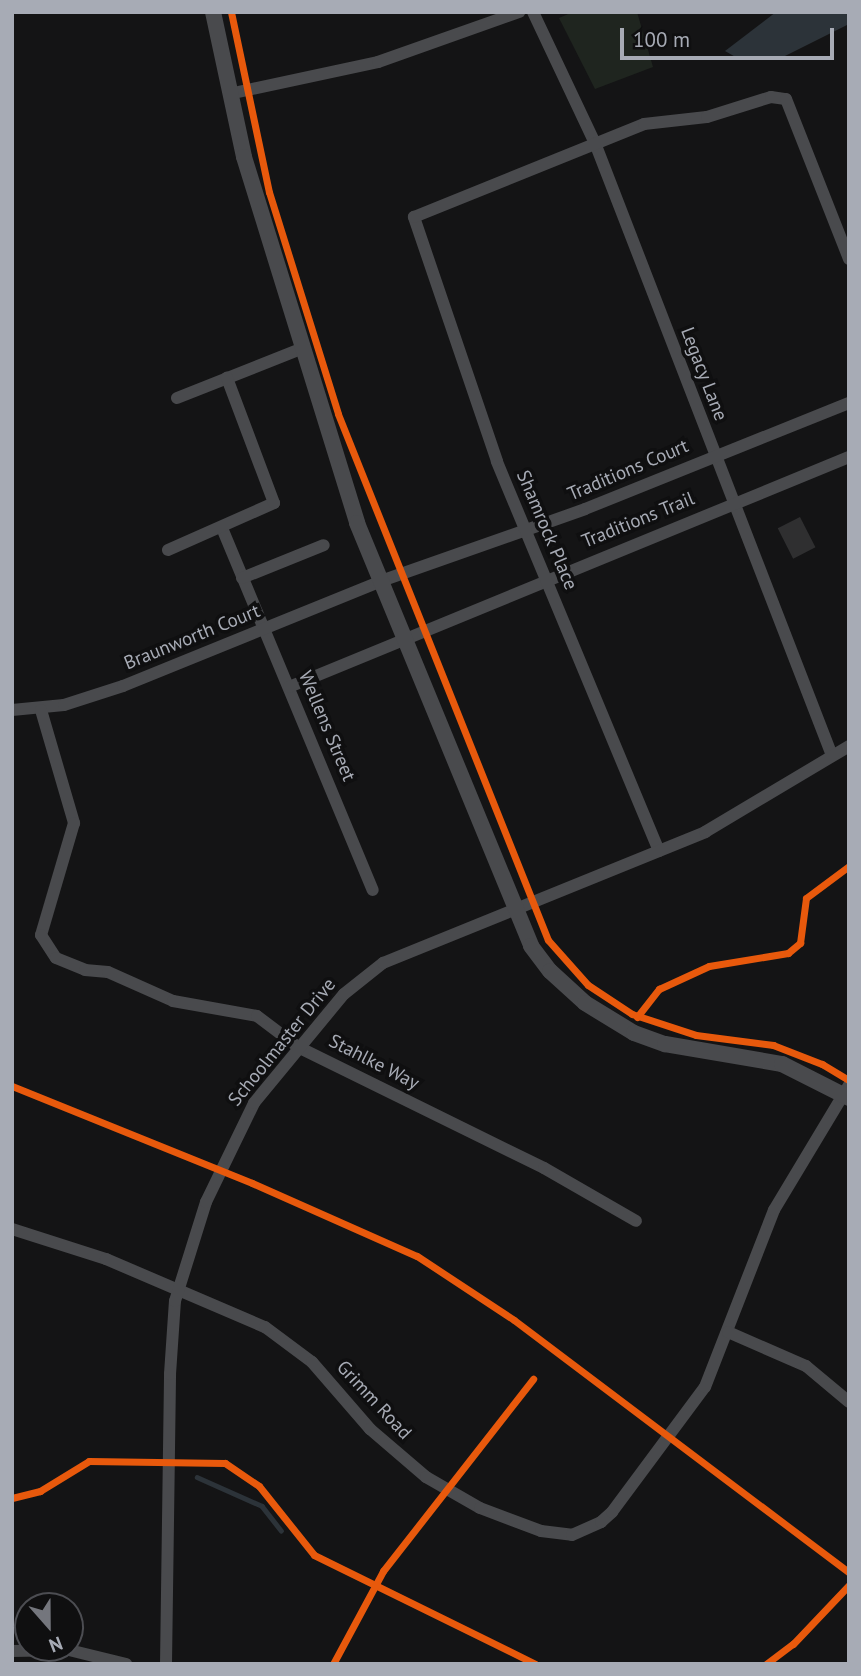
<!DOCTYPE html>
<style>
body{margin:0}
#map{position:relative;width:861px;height:1676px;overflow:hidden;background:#141415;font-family:"PT Sans",sans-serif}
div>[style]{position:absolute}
.green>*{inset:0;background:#1f251f}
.water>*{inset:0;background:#2c3339}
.stream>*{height:4.5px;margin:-2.25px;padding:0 2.25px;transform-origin:2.25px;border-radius:2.25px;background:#2c3339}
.building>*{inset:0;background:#2f2f30;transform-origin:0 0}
.minor>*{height:12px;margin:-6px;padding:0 6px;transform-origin:6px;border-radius:6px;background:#494a4d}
.tertiary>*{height:16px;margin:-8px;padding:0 8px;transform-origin:8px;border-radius:8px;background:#494a4d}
.cycleway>*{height:7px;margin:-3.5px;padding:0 3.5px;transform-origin:3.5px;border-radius:3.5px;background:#e8590c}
span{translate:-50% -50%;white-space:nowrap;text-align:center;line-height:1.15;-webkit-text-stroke:7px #0f0f10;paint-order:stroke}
.street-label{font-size:19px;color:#a7abb5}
.frame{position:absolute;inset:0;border:14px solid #a7abb5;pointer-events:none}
.north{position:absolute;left:14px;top:1592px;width:70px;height:70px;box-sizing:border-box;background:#0f0f10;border:2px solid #4c4d52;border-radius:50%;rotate:159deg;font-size:19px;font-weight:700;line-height:28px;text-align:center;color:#a7abb5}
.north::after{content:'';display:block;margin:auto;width:24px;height:32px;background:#74767d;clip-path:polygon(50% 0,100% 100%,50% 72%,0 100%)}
.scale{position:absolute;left:620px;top:28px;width:214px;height:32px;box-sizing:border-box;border:4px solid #a7abb5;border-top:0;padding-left:9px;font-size:21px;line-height:24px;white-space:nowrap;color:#a7abb5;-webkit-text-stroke:5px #0f0f10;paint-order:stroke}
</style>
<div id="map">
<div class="green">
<div style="clip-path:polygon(573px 12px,637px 12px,653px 67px,595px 89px,559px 18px)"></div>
</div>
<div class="water">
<div style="clip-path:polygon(776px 12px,849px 12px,849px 24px,779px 59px,739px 59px,725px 51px)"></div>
</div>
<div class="stream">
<div style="left:197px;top:1477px;width:71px;rotate:24deg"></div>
<div style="left:262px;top:1506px;width:31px;rotate:52deg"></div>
</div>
<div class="building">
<div style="left:800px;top:517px;width:34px;height:25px;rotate:63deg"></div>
</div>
<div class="minor">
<div style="left:533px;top:12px;width:145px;rotate:64.7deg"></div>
<div style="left:595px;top:143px;width:654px;rotate:68.85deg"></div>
<div style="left:229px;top:94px;width:152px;rotate:-12.1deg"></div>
<div style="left:378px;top:62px;width:150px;rotate:-19.5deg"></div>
<div style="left:177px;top:398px;width:136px;rotate:-21.6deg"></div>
<div style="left:222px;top:528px;width:392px;rotate:67.4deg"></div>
<div style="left:168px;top:550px;width:116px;rotate:-23.9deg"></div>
<div style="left:274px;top:503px;width:134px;rotate:-110.6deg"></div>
<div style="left:242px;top:578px;width:88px;rotate:-21.9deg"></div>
<div style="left:289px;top:687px;width:605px;rotate:-22.33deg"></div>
<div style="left:12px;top:710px;width:52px;rotate:-5.5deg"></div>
<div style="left:64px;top:705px;width:62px;rotate:-17.9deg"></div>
<div style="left:123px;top:686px;width:279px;rotate:-22.1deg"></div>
<div style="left:381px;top:581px;width:216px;rotate:-19.4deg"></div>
<div style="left:585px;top:509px;width:284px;rotate:-21.9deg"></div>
<div style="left:41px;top:710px;width:118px;rotate:73.7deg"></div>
<div style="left:74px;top:823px;width:117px;rotate:106.4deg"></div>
<div style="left:41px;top:935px;width:27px;rotate:57deg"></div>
<div style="left:56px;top:958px;width:31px;rotate:22deg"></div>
<div style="left:85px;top:970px;width:23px;rotate:5deg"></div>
<div style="left:108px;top:972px;width:71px;rotate:24deg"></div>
<div style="left:173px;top:1001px;width:85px;rotate:10.1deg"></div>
<div style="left:257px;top:1016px;width:51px;rotate:37.1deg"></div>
<div style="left:298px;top:1047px;width:274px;rotate:26.2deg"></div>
<div style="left:544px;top:1168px;width:106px;rotate:29.9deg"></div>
<div style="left:659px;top:851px;width:422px;rotate:-112.6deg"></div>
<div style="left:497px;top:461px;width:258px;rotate:-108.8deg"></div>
<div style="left:414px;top:217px;width:248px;rotate:-22deg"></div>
<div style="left:644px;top:124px;width:63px;rotate:-6.3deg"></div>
<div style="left:707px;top:117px;width:67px;rotate:-17.4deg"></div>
<div style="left:771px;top:97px;width:15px;rotate:8deg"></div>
<div style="left:786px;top:99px;width:172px;rotate:68.5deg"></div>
<div style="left:12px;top:1229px;width:99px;rotate:17.7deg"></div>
<div style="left:106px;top:1259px;width:173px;rotate:23.2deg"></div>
<div style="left:265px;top:1327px;width:59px;rotate:36.7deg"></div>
<div style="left:312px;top:1362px;width:89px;rotate:49.1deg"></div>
<div style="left:370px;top:1429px;width:74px;rotate:40.6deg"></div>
<div style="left:426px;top:1477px;width:62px;rotate:29.9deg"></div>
<div style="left:480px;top:1508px;width:65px;rotate:20.7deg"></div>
<div style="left:541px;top:1531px;width:31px;rotate:7deg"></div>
<div style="left:572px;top:1535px;width:32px;rotate:-24deg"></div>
<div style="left:601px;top:1522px;width:15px;rotate:-42deg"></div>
<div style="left:612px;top:1512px;width:156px;rotate:-53.4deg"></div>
<div style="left:705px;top:1387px;width:190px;rotate:-68.7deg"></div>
<div style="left:774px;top:1210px;width:146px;rotate:-59deg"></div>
<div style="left:728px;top:1332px;width:85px;rotate:23.6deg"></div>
<div style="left:806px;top:1366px;width:56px;rotate:39.9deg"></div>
<div style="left:12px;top:1651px;width:57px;rotate:-1deg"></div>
<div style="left:69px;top:1650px;width:59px;rotate:13.8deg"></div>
<div style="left:166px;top:1664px;width:290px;rotate:-89.2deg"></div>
<div style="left:170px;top:1374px;width:73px;rotate:-86.1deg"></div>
<div style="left:175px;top:1301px;width:104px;rotate:-72.6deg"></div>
<div style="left:206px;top:1202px;width:110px;rotate:-64.1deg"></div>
<div style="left:254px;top:1103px;width:141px;rotate:-50.5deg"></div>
<div style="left:344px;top:994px;width:50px;rotate:-38.5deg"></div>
<div style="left:383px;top:963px;width:348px;rotate:-22.1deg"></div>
<div style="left:705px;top:832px;width:168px;rotate:-30.8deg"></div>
</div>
<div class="tertiary">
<div style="left:213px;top:12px;width:148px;rotate:77.9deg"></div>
<div style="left:244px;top:157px;width:383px;rotate:72.8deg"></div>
<div style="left:357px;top:523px;width:457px;rotate:67.6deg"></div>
<div style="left:531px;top:946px;width:31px;rotate:53deg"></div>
<div style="left:550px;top:971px;width:47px;rotate:42.4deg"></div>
<div style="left:585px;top:1003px;width:57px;rotate:31.5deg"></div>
<div style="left:634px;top:1033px;width:33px;rotate:20deg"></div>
<div style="left:665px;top:1044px;width:119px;rotate:9.7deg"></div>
<div style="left:782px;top:1064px;width:75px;rotate:26.9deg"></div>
</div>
<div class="cycleway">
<div style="left:231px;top:12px;width:184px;rotate:78.1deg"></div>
<div style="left:269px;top:192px;width:232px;rotate:72.7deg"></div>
<div style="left:338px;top:414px;width:566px;rotate:68.24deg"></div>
<div style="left:548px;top:940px;width:60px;rotate:48.4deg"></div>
<div style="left:588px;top:985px;width:53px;rotate:33.4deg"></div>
<div style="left:632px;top:1014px;width:67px;rotate:18.2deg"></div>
<div style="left:696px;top:1035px;width:78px;rotate:7.4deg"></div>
<div style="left:773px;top:1045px;width:53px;rotate:21.2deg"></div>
<div style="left:822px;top:1064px;width:31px;rotate:31deg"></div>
<div style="left:637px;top:1017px;width:36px;rotate:-52deg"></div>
<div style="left:659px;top:989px;width:55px;rotate:-24.7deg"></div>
<div style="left:709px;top:966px;width:80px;rotate:-9.3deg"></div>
<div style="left:788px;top:953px;width:16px;rotate:-40deg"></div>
<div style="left:800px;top:943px;width:45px;rotate:-82.4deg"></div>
<div style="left:806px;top:898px;width:54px;rotate:-36.7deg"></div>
<div style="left:12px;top:1086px;width:259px;rotate:22deg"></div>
<div style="left:252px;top:1183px;width:180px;rotate:23.9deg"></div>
<div style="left:417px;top:1256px;width:116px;rotate:33.4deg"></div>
<div style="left:514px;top:1320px;width:419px;rotate:37deg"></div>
<div style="left:12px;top:1498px;width:29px;rotate:-14deg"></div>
<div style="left:40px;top:1491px;width:57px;rotate:-31.5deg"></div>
<div style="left:89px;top:1461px;width:136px;rotate:0.8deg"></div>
<div style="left:225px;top:1463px;width:41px;rotate:34.1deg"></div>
<div style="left:259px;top:1486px;width:88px;rotate:51.4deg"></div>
<div style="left:314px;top:1555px;width:247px;rotate:26.2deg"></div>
<div style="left:333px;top:1664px;width:106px;rotate:-61.7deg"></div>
<div style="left:383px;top:1571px;width:244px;rotate:-52deg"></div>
<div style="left:766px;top:1664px;width:34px;rotate:-37deg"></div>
<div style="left:793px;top:1644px;width:81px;rotate:-46.5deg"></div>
</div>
<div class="street-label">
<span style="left:704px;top:374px;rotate:69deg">Legacy Lane</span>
<span style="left:628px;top:470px;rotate:-23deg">Traditions Court</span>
<span style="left:638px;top:520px;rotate:-22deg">Traditions Trail</span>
<span style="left:547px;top:530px;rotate:67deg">Shamrock Place</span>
<span style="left:192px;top:637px;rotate:-22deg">Braunworth Court</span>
<span style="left:327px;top:726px;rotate:67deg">Wellens Street</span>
<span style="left:282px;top:1042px;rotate:-51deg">Schoolmaster Drive</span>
<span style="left:374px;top:1062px;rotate:27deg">Stahlke Way</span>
<span style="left:374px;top:1400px;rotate:47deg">Grimm Road</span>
</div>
<div class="frame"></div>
<div class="north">N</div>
<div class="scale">100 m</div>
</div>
